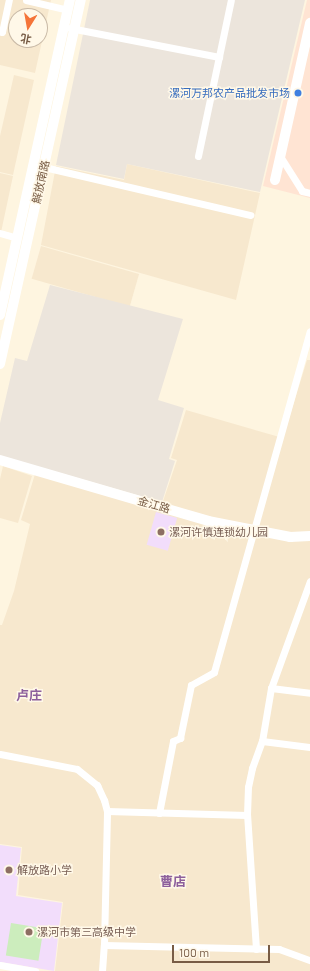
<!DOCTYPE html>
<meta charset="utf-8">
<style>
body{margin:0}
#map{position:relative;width:310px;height:971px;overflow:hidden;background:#fef5e0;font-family:Barlow,"Noto Sans SC",sans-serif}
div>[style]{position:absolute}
.residential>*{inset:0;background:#f7e8ce;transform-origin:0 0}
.commercial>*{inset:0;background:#ffe4d3}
.industrial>*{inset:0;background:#ece5dc}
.education>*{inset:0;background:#f2ddfb;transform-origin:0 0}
.green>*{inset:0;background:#ccedbd;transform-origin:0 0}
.street>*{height:7px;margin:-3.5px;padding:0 3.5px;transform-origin:3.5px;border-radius:3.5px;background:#fff}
.secondary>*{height:10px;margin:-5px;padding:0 5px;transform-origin:5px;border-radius:5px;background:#fff}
.dots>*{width:11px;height:11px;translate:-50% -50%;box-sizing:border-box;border:2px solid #fff8e8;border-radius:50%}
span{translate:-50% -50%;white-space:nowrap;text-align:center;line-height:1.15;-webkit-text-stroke:3px #fff8e8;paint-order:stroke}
.shop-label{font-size:11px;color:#366cbe}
.right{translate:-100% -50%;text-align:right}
.street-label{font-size:11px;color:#785c45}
.education-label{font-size:11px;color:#785e54}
.left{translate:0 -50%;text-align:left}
.quarter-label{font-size:13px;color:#8d5f9c;font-weight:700}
.north{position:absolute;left:8px;top:8px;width:40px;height:40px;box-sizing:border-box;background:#fff8e8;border:1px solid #c9baa7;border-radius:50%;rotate:191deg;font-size:11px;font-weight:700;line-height:16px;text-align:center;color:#785c45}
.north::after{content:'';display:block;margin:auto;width:14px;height:18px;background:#f57438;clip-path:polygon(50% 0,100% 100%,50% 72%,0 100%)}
.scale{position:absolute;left:172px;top:945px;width:98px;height:18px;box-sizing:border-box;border:2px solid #785c45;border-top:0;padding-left:5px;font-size:12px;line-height:14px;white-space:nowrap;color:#785c45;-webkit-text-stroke:3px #fff8e8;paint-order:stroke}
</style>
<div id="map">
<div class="residential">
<div style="clip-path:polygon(evenodd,0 0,51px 0,35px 73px,0 65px,0 0,16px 16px,40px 16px,40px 40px,16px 40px,16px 16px)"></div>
<div style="clip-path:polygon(14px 75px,34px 80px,13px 175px,0 172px,0 136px)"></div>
<div style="clip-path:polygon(127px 164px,260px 193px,236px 300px,41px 245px,56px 166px,124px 180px)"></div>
<div style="clip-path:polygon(0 173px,13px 176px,0 237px)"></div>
<div style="left:41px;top:246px;width:102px;height:34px;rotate:16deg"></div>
<div style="clip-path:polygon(307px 360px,310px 360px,310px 971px,55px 971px,63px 902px,18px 895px,22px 847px,0 844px,0 625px,2px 625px,14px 591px,30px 524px,21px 520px,35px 474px,160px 510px,177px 460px,171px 458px,186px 410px,283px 438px)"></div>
<div style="clip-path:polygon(3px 466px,32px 476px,18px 523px,0 518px,0 479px)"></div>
</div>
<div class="commercial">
<div style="clip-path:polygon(307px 0,310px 0,310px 198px,263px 186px)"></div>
</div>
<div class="industrial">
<div style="clip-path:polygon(90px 0,305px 0,260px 192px,127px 164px,124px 179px,56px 165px)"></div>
<div style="clip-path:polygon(50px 285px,183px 319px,158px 400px,184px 408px,169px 459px,175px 461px,162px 502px,0 456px,0 423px,15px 358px,27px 361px)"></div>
</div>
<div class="education">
<div style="left:156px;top:512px;width:22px;height:34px;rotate:16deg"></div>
<div style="clip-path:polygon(0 845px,21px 848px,16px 896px,62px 903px,54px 971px,0 962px)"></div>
</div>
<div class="green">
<div style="left:11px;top:923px;width:33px;height:33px;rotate:9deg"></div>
</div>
<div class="street">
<div style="left:26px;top:0;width:43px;rotate:13.4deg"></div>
<div style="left:70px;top:28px;width:152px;rotate:11deg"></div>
<div style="left:0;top:31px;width:2px;rotate:27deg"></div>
<div style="left:2px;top:32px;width:33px;rotate:-78deg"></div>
<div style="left:198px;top:156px;width:159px;rotate:-78.1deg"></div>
<div style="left:280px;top:156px;width:41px;rotate:57.8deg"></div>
<div style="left:302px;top:191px;width:8px;rotate:14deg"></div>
<div style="left:44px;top:167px;width:212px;rotate:13.1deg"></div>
<div style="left:0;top:233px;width:18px;rotate:16deg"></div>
<div style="left:310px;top:581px;width:114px;rotate:110deg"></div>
<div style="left:271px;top:688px;width:39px;rotate:7deg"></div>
<div style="left:271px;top:688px;width:54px;rotate:99.6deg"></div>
<div style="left:262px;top:741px;width:48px;rotate:7.1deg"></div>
<div style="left:0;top:754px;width:78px;rotate:11deg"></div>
<div style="left:77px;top:769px;width:26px;rotate:39deg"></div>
<div style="left:97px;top:785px;width:17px;rotate:65deg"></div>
<div style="left:104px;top:800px;width:11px;rotate:75deg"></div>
<div style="left:159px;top:813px;width:73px;rotate:-79deg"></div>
<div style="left:173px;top:741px;width:8px;rotate:-23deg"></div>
<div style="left:180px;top:738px;width:54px;rotate:-78.3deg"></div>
<div style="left:191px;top:685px;width:26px;rotate:-29deg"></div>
<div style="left:214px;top:672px;width:354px;rotate:-74.3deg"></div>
<div style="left:104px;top:945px;width:134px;rotate:-88.7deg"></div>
<div style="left:107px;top:811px;width:140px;rotate:1.6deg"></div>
<div style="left:256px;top:949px;width:134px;rotate:-93.8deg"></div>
<div style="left:247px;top:815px;width:28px;rotate:-88deg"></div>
<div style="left:248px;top:787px;width:19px;rotate:-78deg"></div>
<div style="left:252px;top:768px;width:29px;rotate:-70deg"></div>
<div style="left:0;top:965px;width:36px;rotate:10deg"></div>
<div style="left:102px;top:971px;width:26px;rotate:-86deg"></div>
<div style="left:104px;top:945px;width:175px;rotate:1.3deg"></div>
<div style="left:279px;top:949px;width:33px;rotate:20deg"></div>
</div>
<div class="secondary">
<div style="left:275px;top:180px;width:161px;rotate:-77.4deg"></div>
<div style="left:0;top:315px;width:323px;rotate:-77.5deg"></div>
<div style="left:0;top:364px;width:373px;rotate:-77.5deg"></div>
<div style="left:0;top:460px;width:217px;rotate:16.3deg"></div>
<div style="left:208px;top:521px;width:84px;rotate:11deg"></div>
<div style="left:290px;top:537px;width:20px;rotate:-3deg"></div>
</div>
<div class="dots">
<div style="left:298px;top:93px;background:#3f7fe0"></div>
<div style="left:161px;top:532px;background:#8d6e63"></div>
<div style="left:9px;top:870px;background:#8d6e63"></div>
<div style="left:29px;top:932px;background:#8d6e63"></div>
</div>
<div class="shop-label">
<span class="right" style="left:290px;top:93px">漯河万邦农产品批发市场</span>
</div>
<div class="street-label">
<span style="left:41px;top:182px;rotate:-77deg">解放南路</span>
<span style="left:154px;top:505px;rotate:16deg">金江路</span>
</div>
<div class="education-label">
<span class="left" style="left:169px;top:532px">漯河许慎连锁幼儿园</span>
<span class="left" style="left:17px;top:870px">解放路小学</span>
<span class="left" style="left:37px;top:932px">漯河市第三高级中学</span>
</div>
<div class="quarter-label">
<span style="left:29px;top:695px">卢庄</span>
<span style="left:173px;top:881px">曹店</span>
</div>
<div class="north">北</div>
<div class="scale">100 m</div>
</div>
